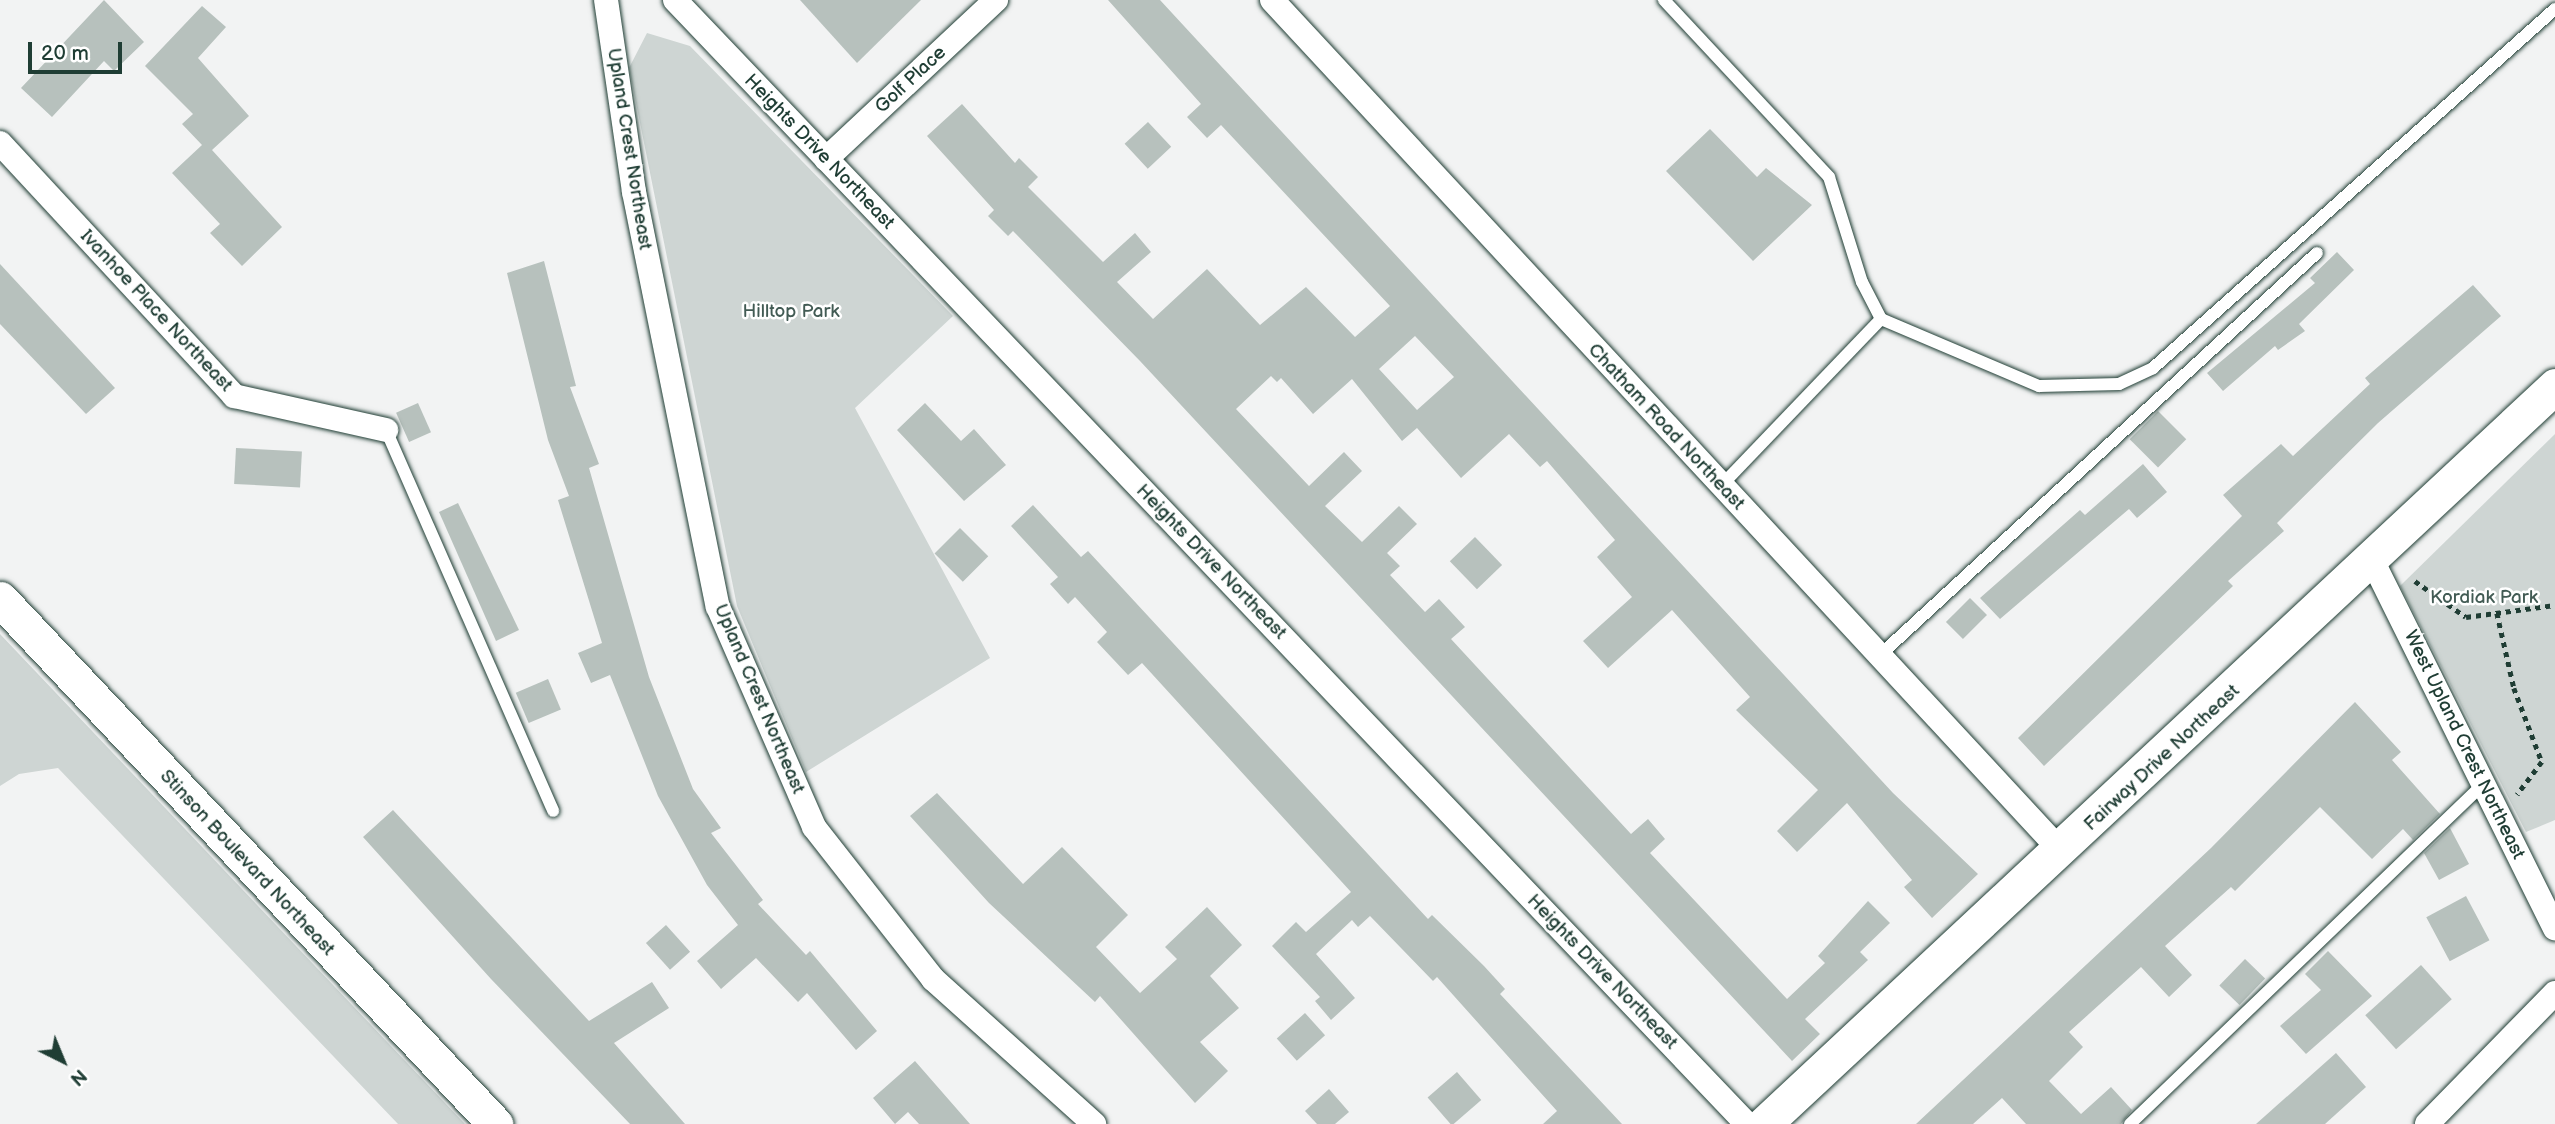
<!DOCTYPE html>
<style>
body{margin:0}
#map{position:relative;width:2555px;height:1124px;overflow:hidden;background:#f2f3f3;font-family:"Balsamiq Sans",sans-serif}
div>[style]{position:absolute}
.green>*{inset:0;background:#ced5d3}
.building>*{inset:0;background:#b7c1bd;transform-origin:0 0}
.path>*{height:4.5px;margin-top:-2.25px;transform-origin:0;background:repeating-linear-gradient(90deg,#1f3d34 0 5px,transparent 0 10px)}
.roads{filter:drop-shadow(0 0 2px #1f3d34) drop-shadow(0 0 2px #1f3d34)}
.lane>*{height:12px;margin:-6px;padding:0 6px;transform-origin:6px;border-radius:6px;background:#fff}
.street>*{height:24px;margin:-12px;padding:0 12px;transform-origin:12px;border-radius:12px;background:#fff}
.secondary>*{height:35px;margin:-17.5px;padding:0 17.5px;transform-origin:17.5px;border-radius:17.5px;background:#fff}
span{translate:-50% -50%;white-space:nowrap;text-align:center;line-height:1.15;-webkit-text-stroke:5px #fff;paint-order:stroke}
.street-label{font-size:19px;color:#1f3d34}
.park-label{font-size:19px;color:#425b54}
.north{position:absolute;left:28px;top:1026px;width:70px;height:70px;-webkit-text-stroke:5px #fff;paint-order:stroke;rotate:137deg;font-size:19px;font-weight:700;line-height:28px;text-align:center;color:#1f3d34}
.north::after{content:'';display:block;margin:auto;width:24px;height:32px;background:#1f3d34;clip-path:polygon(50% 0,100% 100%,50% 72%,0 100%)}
.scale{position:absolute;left:28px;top:42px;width:94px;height:32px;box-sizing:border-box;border:4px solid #1f3d34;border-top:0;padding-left:9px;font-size:21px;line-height:24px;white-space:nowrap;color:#1f3d34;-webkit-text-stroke:5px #fff;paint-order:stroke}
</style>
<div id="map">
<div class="green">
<div style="clip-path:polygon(647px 33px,690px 46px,953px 316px,855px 408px,990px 658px,806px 772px,737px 606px,629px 68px)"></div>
<div style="clip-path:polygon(2555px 434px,2555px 820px,2526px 832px,2400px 586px)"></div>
<div style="clip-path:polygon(0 634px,465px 1124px,398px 1124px,58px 768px,19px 774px,0 786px)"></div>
</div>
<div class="building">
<div style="clip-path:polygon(104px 0,144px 42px,114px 71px,104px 61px,52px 117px,21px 88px)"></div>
<div style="clip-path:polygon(800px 0,921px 0,857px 63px)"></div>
<div style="clip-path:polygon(evenodd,1108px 0,1160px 0,1893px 793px,1978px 874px,1932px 918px,1904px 887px,1912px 880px,1847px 803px,1797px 852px,1777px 831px,1818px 790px,1736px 710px,1750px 697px,1672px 610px,1608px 668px,1583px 641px,1632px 597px,1597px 557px,1615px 540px,1547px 461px,1540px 467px,1509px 434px,1461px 478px,1417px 428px,1402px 441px,1352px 379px,1313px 414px,1281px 378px,1277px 382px,1271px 376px,1236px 409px,1309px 486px,1344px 452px,1362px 471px,1325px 506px,1362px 542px,1399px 506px,1417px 524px,1387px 553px,1400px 566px,1390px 575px,1425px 612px,1439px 599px,1465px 627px,1451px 639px,1631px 834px,1648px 819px,1665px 839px,1650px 853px,1787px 999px,1825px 963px,1818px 956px,1868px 901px,1890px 923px,1860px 952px,1868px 960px,1805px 1019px,1820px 1034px,1792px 1061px,1140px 361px,1013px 231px,1008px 236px,988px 216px,994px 210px,927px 136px,962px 104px,1015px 163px,1019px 158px,1038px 177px,1028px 187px,1103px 262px,1135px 233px,1151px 252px,1117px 282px,1153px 319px,1207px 269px,1260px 325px,1306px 287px,1355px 337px,1390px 306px,1221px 125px,1207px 138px,1187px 117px,1201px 104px,1108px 0,1415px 336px,1454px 377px,1417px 410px,1379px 369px,1415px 336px)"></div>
<div style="clip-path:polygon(202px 6px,226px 27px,198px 58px,249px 116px,212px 150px,282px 227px,242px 266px,210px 233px,220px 224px,172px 173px,202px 145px,182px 124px,193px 114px,145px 66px)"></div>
<div style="left:1148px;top:122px;width:34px;height:32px;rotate:47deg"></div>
<div style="clip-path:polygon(1710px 129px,1757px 177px,1766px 168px,1812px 205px,1753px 261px,1666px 171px)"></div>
<div style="clip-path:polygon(2337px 252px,2354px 270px,2299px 324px,2305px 331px,2278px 350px,2275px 346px,2223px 391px,2207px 373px,2315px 283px,2310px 278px)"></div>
<div style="clip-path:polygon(544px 261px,576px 386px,570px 387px,599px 464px,589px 468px,649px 677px,693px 789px,721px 828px,711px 833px,763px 900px,758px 904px,806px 955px,810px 951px,877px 1031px,856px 1050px,807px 993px,798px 1002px,756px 958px,721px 989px,697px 961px,738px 925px,707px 885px,658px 796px,610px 675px,591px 683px,578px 653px,602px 643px,558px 500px,569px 496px,548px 440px,507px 273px)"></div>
<div style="clip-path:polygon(0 264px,115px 388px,86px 414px,0 324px)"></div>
<div style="clip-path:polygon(2473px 285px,2501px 316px,2378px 423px,2277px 523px,2284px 531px,2228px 581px,2233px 586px,2044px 766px,2018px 738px,2242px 516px,2223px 495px,2281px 444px,2293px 456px,2370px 384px,2365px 378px)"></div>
<div style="left:418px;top:403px;width:32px;height:24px;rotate:66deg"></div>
<div style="clip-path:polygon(925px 403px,961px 441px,974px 429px,1006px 465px,964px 501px,897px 430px)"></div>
<div style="left:2158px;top:411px;width:40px;height:40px;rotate:45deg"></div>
<div style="left:236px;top:448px;width:66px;height:36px;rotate:3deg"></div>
<div style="clip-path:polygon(2143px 464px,2167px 492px,2137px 518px,2129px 509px,2000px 619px,1980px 598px,2080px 510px,2085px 515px)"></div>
<div style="clip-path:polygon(458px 503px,519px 630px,496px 641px,439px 512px)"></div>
<div style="clip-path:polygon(1033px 505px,1081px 557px,1088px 551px,1428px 919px,1432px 915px,1484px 966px,1505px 989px,1500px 994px,1622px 1124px,1543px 1124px,1557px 1111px,1437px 977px,1433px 981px,1370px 916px,1358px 927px,1352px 920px,1316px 954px,1355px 998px,1331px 1020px,1315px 1001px,1320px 997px,1272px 946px,1296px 922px,1306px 932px,1351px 892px,1142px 663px,1128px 675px,1097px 642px,1107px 632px,1075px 597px,1068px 604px,1050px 584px,1058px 577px,1011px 526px)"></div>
<div style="left:960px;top:528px;width:40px;height:36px;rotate:45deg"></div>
<div style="left:1475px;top:537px;width:39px;height:35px;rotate:46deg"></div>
<div style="left:1970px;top:598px;width:24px;height:34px;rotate:45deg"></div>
<div style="left:548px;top:679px;width:33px;height:35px;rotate:67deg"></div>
<div style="clip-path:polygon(2355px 702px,2401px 752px,2392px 760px,2440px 814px,2413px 840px,2403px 829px,2372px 859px,2320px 807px,2235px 891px,2231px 887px,2165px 946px,2192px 975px,2169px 997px,2141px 967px,2069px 1032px,2083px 1047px,2049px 1081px,2081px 1114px,2111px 1087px,2132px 1110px,2121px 1124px,2026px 1124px,2002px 1098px,1973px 1124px,1916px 1124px,2211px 848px)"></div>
<div style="clip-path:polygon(937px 793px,1023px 884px,1062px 847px,1128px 915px,1096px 947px,1140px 993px,1177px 959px,1165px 947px,1207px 907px,1242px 945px,1210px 976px,1239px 1008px,1200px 1042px,1228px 1071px,1195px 1103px,1100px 996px,1095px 1002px,989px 903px,910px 816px)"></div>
<div style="clip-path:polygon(393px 810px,589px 1021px,652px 982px,669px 1008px,614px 1043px,685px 1124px,630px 1124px,491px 979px,363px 837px)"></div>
<div style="clip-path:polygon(2450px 828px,2469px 864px,2439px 880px,2424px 853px)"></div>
<div style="left:2466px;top:896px;width:50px;height:45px;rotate:62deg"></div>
<div style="left:666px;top:925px;width:36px;height:27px;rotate:48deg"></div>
<div style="clip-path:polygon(2328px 951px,2372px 996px,2306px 1054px,2280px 1026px,2321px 990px,2305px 974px)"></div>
<div style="left:2245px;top:959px;width:28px;height:37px;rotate:44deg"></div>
<div style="left:2421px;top:965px;width:46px;height:75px;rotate:48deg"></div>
<div style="left:1305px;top:1013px;width:30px;height:38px;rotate:48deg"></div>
<div style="clip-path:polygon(2336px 1053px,2366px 1087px,2325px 1124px,2256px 1124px)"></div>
<div style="clip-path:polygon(915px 1061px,970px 1124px,919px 1124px,908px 1112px,895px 1124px,873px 1098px)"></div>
<div style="left:1457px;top:1072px;width:37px;height:39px;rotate:49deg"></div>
<div style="clip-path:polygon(1329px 1089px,1349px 1112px,1335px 1124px,1317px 1124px,1305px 1111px)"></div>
</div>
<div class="path">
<div style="left:2415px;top:581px;width:62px;rotate:35.2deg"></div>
<div style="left:2466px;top:617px;width:90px;rotate:-7.7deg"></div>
<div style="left:2497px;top:613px;width:77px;rotate:77.2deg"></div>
<div style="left:2514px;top:688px;width:79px;rotate:69.3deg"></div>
<div style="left:2542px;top:762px;width:41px;rotate:127.1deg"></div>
</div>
<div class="roads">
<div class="lane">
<div style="left:1664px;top:0;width:242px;rotate:47deg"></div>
<div style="left:1829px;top:177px;width:110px;rotate:72.6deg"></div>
<div style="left:1862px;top:282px;width:42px;rotate:62.8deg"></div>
<div style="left:1881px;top:319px;width:231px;rotate:133.8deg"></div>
<div style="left:1881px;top:319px;width:172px;rotate:23deg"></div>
<div style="left:2039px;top:386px;width:80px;rotate:-1.4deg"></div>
<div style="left:2119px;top:384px;width:38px;rotate:-25deg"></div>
<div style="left:2153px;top:368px;width:539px;rotate:-41.77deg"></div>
<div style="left:386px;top:430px;width:416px;rotate:66.3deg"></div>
<div style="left:1879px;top:656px;width:595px;rotate:-42.62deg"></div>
<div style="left:2130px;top:1124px;width:492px;rotate:-43.9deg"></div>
</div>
<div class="street">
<div style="left:606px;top:0;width:194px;rotate:81.7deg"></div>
<div style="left:634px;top:192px;width:423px;rotate:78.6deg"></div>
<div style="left:718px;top:607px;width:240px;rotate:66.4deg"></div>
<div style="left:814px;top:827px;width:193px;rotate:51.9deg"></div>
<div style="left:933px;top:979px;width:217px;rotate:42deg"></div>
<div style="left:675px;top:0;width:1553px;rotate:46.36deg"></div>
<div style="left:1272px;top:0;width:1162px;rotate:47.16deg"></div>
<div style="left:0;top:143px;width:345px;rotate:47.2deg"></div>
<div style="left:234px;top:396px;width:156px;rotate:12.6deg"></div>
<div style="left:826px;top:159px;width:233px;rotate:-43.1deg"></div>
<div style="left:2373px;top:562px;width:409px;rotate:63.6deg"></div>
<div style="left:2427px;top:1124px;width:183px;rotate:-45.7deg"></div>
</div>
<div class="secondary">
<div style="left:0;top:599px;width:722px;rotate:46.68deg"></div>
<div style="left:1764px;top:1124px;width:1082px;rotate:-43.01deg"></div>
</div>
</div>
<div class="street-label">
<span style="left:911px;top:80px;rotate:-43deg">Golf Place</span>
<span style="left:629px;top:149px;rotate:81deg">Upland Crest Northeast</span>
<span style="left:819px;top:152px;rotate:46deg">Heights Drive Northeast</span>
<span style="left:156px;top:311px;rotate:47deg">Ivanhoe Place Northeast</span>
<span style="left:1666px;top:427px;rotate:47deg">Chatham Road Northeast</span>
<span style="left:1211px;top:562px;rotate:46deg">Heights Drive Northeast</span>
<span style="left:759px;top:699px;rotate:67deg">Upland Crest Northeast</span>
<span style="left:2464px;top:745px;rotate:64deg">West Upland Crest Northeast</span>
<span style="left:2162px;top:758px;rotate:-43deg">Fairway Drive Northeast</span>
<span style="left:247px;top:863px;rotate:47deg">Stinson Boulevard Northeast</span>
<span style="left:1602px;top:972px;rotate:46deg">Heights Drive Northeast</span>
</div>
<div class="park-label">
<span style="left:791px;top:312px">Hilltop Park</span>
<span style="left:2484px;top:598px">Kordiak Park</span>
</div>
<div class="north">N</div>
<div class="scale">20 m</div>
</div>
